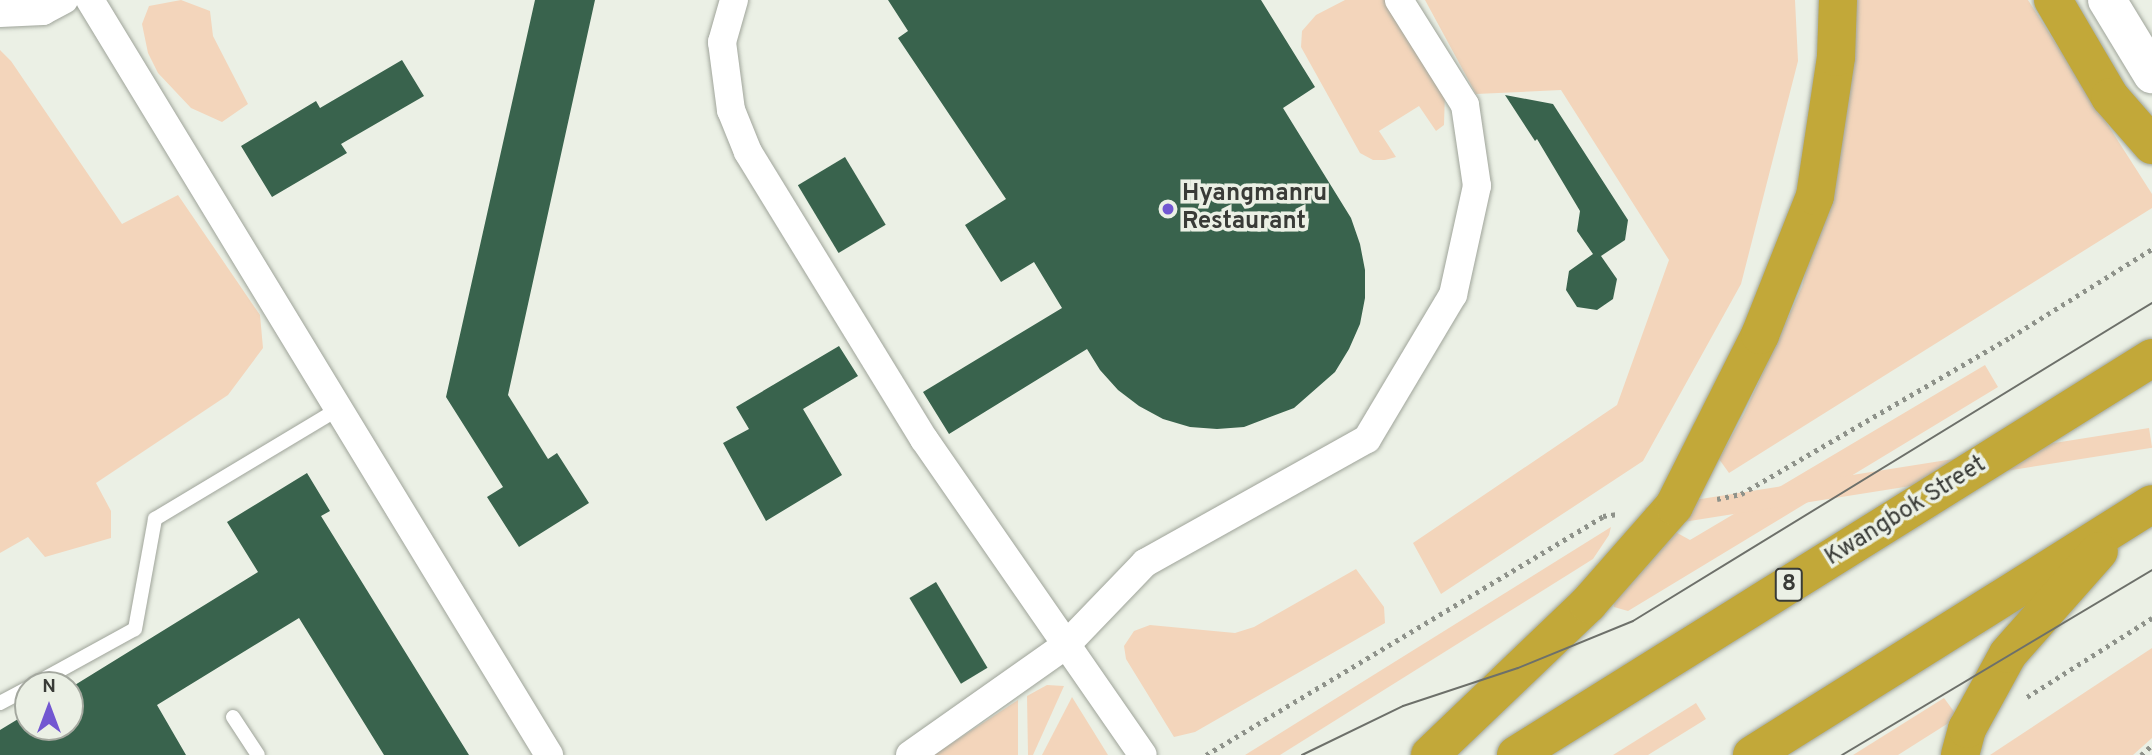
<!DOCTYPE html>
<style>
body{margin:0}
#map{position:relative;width:2152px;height:755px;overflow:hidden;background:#ebf0e5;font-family:Overpass,sans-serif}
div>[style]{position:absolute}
.green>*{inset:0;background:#f3d5bb;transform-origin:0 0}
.building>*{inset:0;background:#39634d;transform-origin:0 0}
.path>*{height:4.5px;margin-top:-2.25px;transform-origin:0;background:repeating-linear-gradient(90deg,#8e928a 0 3.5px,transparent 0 8.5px)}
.roads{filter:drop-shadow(0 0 2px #9fa49a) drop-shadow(0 0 2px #9fa49a)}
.lane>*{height:14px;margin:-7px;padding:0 7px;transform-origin:7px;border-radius:7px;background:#fff}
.street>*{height:28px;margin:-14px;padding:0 14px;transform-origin:14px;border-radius:14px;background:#fff}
.secondary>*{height:38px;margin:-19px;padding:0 19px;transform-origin:19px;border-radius:19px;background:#fff}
.highway>*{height:38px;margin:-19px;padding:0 19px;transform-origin:19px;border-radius:19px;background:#c2a839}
.tram>*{height:2px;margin:-1px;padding:0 1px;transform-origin:1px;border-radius:1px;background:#6d706a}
.dots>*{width:19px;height:19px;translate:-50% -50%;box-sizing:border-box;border:4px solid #ebf0e5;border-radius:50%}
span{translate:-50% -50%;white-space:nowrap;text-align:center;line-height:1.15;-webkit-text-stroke:7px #ebf0e5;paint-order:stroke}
.shield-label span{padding:2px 5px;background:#ebf0e5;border:2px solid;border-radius:5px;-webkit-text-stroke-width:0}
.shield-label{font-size:23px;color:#393b37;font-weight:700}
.poi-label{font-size:24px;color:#393b37;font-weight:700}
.left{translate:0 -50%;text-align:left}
.street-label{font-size:24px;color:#393b37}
.north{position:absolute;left:14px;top:671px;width:70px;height:70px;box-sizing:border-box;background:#ebf0e5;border:2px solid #a4a89f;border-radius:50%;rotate:0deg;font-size:19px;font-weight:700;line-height:28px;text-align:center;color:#393b37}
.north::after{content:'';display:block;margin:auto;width:24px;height:32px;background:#7257d1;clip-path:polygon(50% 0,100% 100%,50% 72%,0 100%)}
</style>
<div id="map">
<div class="green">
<div style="clip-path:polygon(181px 0,210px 11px,213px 36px,248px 104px,222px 122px,191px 108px,158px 73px,148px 53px,142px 24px,149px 6px)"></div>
<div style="clip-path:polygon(1345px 0,1388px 0,1445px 92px,1444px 125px,1436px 131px,1419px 106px,1379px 131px,1396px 157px,1385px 160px,1373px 160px,1360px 153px,1301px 47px,1302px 31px,1316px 15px)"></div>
<div style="clip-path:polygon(1425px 0,1795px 0,1798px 61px,1741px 284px,1643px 461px,1441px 594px,1413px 543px,1617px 405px,1669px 260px,1561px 90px,1476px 94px)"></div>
<div style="clip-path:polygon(1855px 0,2028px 0,2152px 194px,2152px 208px,1729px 473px,1719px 459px,1744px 414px,1802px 287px,1836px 148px)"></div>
<div style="clip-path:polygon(0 50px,11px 61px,122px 224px,178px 195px,260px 315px,263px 348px,228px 395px,96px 483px,111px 511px,111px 538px,45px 557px,28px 537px,0 553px)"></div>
<div style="clip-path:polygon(1985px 365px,1998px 387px,1628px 611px,1614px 607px,1613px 595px,1670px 529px,1690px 540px)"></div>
<div style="left:2149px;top:428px;width:20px;height:510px;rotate:81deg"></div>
<div style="clip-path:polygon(1611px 527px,1609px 535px,1593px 559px,1280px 755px,1245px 755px)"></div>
<div style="clip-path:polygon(1356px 569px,1384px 607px,1385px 623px,1195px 732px,1174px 737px,1126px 659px,1124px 646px,1134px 631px,1150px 625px,1235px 633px,1254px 627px)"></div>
<div style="clip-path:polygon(2152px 648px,2152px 738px,2133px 755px,1990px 755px)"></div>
<div style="clip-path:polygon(1047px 685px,1064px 686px,1033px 755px,1028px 755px,1027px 696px)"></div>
<div style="clip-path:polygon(1072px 697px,1108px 755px,1042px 755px)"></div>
<div style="clip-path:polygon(1944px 698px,1958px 717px,1898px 755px,1853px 755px)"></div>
<div style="clip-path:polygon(1018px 700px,1018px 755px,934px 755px)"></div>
<div style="clip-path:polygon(1696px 703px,1706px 719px,1648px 755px,1613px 755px)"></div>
</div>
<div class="building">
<div style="clip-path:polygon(535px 0,595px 0,508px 395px,548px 459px,557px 453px,589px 503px,519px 547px,487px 497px,503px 487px,446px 397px)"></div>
<div style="clip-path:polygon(888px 0,1261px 0,1315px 87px,1283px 108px,1351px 218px,1360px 244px,1365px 270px,1365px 298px,1360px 324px,1349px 349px,1335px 372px,1294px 408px,1244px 427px,1217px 429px,1190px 427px,1163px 419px,1139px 406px,1118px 390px,1100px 370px,1087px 349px,949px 434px,923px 392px,1062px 308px,1034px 262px,1001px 282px,965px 225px,1006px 199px,898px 38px,908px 31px)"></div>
<div style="clip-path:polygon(402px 60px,424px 96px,341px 144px,347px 153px,272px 197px,241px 146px,316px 101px,320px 108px)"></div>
<div style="clip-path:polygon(1505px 95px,1553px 104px,1628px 220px,1625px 240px,1601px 256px,1617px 279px,1613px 299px,1597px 310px,1577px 307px,1566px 290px,1569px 271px,1593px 254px,1577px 231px,1580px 211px,1537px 139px,1535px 141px)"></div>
<div style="left:845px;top:157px;width:79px;height:55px;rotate:59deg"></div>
<div style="clip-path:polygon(839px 346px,858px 376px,803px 409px,842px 475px,766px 521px,723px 443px,749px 429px,736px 407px)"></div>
<div style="clip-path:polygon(307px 473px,330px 511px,321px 516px,469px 755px,384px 755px,299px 618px,157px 705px,186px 755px,0 755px,0 730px,28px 713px,28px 727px,70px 727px,70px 688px,258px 572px,227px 522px)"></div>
<div style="left:936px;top:582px;width:100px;height:31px;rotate:59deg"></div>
</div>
<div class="path">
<div style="left:1717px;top:499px;width:25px;rotate:-12deg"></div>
<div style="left:1741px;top:494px;width:312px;rotate:-30.2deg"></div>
<div style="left:2011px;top:337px;width:166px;rotate:-32deg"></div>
<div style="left:2027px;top:697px;width:148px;rotate:-32.3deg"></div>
<div style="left:1206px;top:755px;width:463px;rotate:-31deg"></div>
<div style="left:1603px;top:516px;width:15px;rotate:-8deg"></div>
<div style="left:2141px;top:755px;width:15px;rotate:-42deg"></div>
</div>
<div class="roads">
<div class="lane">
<div style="left:33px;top:685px;width:116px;rotate:-28.8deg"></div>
<div style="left:135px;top:629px;width:112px;rotate:-79.7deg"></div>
<div style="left:155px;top:519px;width:214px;rotate:-31deg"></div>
<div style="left:0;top:703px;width:32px;rotate:-28deg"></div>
<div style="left:233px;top:717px;width:45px;rotate:56.7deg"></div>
</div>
<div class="street">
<div style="left:90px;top:0;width:884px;rotate:58.7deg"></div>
<div style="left:734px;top:0;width:44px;rotate:105.9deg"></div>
<div style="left:722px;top:42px;width:69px;rotate:82.5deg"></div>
<div style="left:731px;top:110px;width:45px;rotate:68deg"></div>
<div style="left:748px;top:152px;width:337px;rotate:58.5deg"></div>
<div style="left:924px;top:439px;width:384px;rotate:55.3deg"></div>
<div style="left:0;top:13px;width:43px;rotate:-2.7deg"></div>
<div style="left:43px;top:11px;width:24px;rotate:-28deg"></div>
<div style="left:910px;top:755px;width:191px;rotate:-35.2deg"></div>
<div style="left:1066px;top:645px;width:114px;rotate:-46.1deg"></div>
<div style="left:1145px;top:563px;width:254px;rotate:-29.2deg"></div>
<div style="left:1367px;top:439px;width:168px;rotate:-59.2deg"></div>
<div style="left:1453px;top:295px;width:112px;rotate:-77.6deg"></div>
<div style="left:1477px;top:186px;width:82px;rotate:-98.4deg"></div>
<div style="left:1465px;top:105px;width:124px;rotate:-122.2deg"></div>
</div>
<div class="secondary">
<div style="left:2107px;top:0;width:87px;rotate:58.7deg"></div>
</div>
<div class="highway">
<div style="left:2053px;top:0;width:113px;rotate:59.6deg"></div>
<div style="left:2110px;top:97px;width:64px;rotate:48.8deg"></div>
<div style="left:1430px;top:755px;width:219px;rotate:-43.7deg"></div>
<div style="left:1588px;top:604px;width:130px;rotate:-48.7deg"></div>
<div style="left:1674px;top:506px;width:191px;rotate:-63.3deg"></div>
<div style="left:1760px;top:335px;width:149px;rotate:-68.4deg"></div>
<div style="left:1815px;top:196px;width:141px;rotate:-81.4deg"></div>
<div style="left:1836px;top:57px;width:57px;rotate:-88deg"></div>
<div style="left:1516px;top:755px;width:750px;rotate:-31.97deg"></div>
<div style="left:1752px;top:755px;width:472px;rotate:-32.1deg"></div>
<div style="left:1960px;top:755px;width:27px;rotate:-75deg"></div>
<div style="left:1967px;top:729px;width:85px;rotate:-61.3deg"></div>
<div style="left:2008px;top:654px;width:137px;rotate:-48.5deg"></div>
</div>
</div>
<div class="tram">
<div style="left:1302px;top:755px;width:112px;rotate:-25.9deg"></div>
<div style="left:1403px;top:706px;width:121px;rotate:-18.3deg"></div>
<div style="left:1518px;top:668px;width:124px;rotate:-22.2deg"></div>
<div style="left:1633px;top:621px;width:609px;rotate:-31.5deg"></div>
<div style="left:1842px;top:755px;width:361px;rotate:-30.8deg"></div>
</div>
<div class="dots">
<div style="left:1168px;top:209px;background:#7257d1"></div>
</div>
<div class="shield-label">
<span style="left:1789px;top:585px">8</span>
</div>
<div class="poi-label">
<span class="left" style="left:1182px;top:209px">Hyangmanru<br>Restaurant</span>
</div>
<div class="street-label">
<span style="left:1906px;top:512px;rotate:-32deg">Kwangbok Street</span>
</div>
<div class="north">N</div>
</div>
